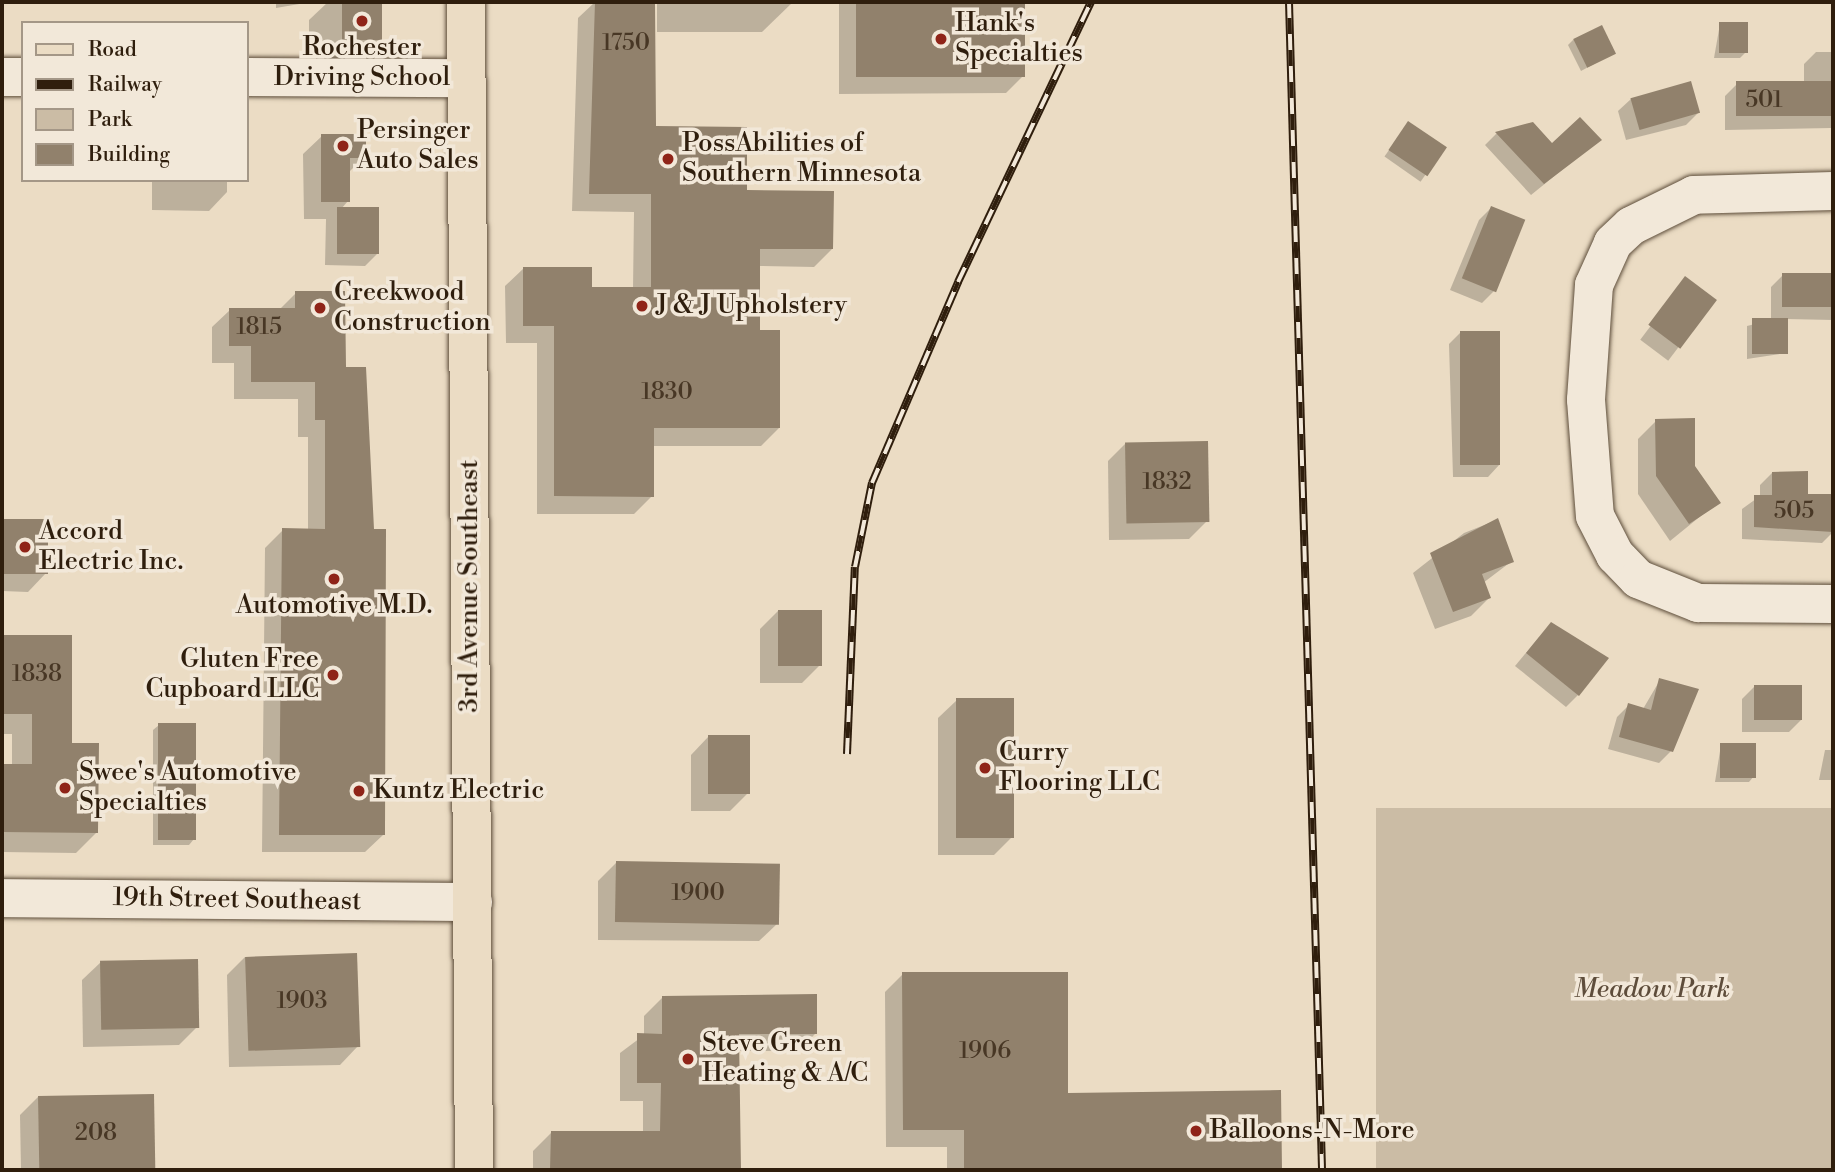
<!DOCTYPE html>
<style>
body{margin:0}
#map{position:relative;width:1835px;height:1172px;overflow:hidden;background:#ebdcc4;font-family:"Libre Bodoni",serif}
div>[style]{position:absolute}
.green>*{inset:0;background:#cbbca5;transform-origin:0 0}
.shadow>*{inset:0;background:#0003;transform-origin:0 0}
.building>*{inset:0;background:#91816c;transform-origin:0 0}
.roads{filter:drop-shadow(0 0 2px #5e4e3b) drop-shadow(0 0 2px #5e4e3b)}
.minor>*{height:38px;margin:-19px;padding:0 19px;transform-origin:19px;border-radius:19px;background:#f2e8d9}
.major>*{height:38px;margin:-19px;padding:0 19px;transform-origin:19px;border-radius:19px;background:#ebdcc4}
.rail>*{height:8px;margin-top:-4px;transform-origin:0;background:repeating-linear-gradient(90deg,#f2e8d9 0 16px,#2f1e0d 0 32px);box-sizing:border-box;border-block:2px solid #2f1e0d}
.dots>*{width:19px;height:19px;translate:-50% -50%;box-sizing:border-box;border:4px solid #f2e8d9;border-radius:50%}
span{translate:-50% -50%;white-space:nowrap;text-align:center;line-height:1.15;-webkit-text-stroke:7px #f2e8d9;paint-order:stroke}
.number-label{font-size:23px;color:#483725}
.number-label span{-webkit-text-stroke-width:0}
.poi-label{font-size:26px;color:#2f1e0d}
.left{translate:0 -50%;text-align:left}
.right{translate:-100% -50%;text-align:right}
.street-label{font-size:26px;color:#2f1e0d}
.park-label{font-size:26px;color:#5e4d3b;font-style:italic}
.frame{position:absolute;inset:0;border:4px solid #2f1e0d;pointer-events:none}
.legend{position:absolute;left:21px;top:21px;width:228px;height:161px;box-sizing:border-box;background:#f2e8d9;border:2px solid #a49787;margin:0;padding:9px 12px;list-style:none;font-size:21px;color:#2f1e0d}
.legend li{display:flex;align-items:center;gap:14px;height:35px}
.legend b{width:35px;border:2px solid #a49787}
</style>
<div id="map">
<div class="green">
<div style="left:1833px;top:808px;width:362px;height:457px;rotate:90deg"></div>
</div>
<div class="shadow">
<div style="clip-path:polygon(276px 2px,311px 2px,276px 8px)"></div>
<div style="clip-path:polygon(328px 2px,380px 2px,380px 40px,347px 73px,309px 73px,309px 20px)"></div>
<div style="clip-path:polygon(595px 2px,653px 2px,655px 128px,832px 249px,814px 267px,759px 266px,759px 331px,779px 428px,761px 446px,653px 446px,652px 496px,634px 514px,537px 514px,537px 343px,506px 343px,505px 286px,524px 268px,590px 289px,633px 289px,634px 212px,572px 211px,578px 18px)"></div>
<div style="clip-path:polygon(657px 2px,793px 2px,762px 32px,657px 32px)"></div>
<div style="clip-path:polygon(839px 2px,1024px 2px,1024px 75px,1006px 93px,839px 94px)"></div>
<div style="clip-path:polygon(1720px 24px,1746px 52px,1740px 58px,1714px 58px)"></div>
<div style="clip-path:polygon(1574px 39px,1614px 53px,1581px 71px,1568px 45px)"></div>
<div style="clip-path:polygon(1816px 52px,1833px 52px,1831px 128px,1725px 130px,1725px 96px,1737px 84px,1804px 83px,1804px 64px)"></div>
<div style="clip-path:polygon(1631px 99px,1698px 113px,1686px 125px,1626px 140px,1618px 111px)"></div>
<div style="left:1408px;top:123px;width:44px;height:41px;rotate:35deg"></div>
<div style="clip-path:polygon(1533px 124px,1552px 145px,1599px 140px,1531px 195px,1485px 145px,1496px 134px)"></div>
<div style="clip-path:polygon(322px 136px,364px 157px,348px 173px,348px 201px,341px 209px,377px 254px,365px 266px,325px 265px,326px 219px,304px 219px,303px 154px)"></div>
<div style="clip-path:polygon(152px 180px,227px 180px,227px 192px,209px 211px,152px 210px)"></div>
<div style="clip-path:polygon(1491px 208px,1494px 291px,1482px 303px,1450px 290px,1479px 220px)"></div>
<div style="clip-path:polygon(1783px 275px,1833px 277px,1833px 320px,1786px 319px,1786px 353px,1747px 359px,1747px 326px,1771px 320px,1771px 287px)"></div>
<div style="left:1686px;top:279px;width:35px;height:76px;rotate:37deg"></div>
<div style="clip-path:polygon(296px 293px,344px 369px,383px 835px,365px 852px,262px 852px,265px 548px,283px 530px,308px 530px,308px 437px,298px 437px,298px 399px,234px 399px,234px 363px,212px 363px,212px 327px,230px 310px,279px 310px)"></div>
<div style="clip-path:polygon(1461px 332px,1500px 464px,1488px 477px,1453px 477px,1449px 344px)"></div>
<div style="clip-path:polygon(1656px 421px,1718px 502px,1670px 541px,1638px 494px,1638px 439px)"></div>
<div style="clip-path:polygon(1126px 443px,1207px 521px,1189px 539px,1109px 540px,1108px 461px)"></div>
<div style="clip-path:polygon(1772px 473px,1806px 496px,1833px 496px,1833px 532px,1822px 543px,1742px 539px,1742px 509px,1760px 496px,1760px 485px)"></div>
<div style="clip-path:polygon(1497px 520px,1512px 561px,1483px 583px,1489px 598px,1471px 616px,1435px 629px,1413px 573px,1464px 533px)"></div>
<div style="clip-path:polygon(2px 521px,46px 521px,46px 573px,28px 592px,2px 591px)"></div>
<div style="clip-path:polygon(778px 611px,820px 665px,802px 683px,760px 683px,760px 629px)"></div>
<div style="clip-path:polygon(2px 636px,70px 636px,70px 745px,97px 832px,76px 853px,2px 852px,2px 766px,12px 766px,12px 734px,2px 734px)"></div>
<div style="clip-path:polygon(1539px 637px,1578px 695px,1566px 707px,1515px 666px)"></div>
<div style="clip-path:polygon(1660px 680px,1697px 690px,1671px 751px,1659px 763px,1608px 749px,1617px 717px,1629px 705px,1643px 709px)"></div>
<div style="clip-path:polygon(1754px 687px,1801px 720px,1789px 732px,1742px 732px,1742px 699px)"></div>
<div style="clip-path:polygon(957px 700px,1012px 837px,994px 855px,938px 855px,938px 718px)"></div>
<div style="clip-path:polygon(159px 725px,194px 839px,189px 845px,153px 845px,153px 730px)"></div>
<div style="clip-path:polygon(709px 736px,748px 793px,730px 811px,691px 811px,691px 755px)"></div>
<div style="clip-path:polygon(1721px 745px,1754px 776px,1749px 782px,1715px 782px)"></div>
<div style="clip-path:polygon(1825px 750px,1833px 750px,1833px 780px,1819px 780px)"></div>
<div style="clip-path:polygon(616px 863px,778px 923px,759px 941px,598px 940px,598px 881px)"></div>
<div style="clip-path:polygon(245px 957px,358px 1046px,340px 1065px,229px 1067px,227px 975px)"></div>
<div style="clip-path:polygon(101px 962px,197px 1027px,179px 1045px,83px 1047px,82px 980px)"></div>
<div style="clip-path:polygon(903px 974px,1066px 1094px,1279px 1092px,1280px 1170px,947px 1170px,947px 1147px,886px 1147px,885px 992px)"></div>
<div style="clip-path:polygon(662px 998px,816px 1033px,798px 1051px,737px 1051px,739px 1170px,533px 1170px,533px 1151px,551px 1133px,643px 1133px,643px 1101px,620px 1101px,620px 1053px,644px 1035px,644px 1016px)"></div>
<div style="clip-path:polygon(152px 1096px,153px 1170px,21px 1170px,20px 1115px,38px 1097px)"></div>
</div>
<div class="building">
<div style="left:342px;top:2px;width:40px;height:38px"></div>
<div style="clip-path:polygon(595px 2px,655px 2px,656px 126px,747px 127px,747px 190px,834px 191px,833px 249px,760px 249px,760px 330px,780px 330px,780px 428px,654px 428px,654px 497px,554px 496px,554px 326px,523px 326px,523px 267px,592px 267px,592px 287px,651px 287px,651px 194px,589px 194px)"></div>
<div style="left:856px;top:2px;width:169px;height:75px"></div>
<div style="left:1719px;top:22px;width:29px;height:31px"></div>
<div style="left:1602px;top:25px;width:32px;height:32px;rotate:64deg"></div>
<div style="left:1691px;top:81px;width:33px;height:63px;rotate:74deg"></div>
<div style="left:1833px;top:81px;width:35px;height:97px;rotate:90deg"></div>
<div style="clip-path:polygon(1580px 117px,1602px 140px,1544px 184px,1495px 132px,1533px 122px,1552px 143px)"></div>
<div style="left:1408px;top:121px;width:47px;height:35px;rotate:34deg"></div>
<div style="clip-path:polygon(321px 134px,366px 134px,366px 158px,350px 158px,350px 202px,321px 202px)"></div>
<div style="left:1491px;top:206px;width:37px;height:78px;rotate:22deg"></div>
<div style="left:337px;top:207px;width:42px;height:47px"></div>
<div style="left:1782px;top:273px;width:51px;height:34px"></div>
<div style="left:1685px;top:276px;width:40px;height:61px;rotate:37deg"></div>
<div style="clip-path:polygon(295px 291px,345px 291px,346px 367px,366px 367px,374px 529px,386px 529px,385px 835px,279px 835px,282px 528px,325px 529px,325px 420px,315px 420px,315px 382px,251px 382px,251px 346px,229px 346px,229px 308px,295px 308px)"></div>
<div style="left:1752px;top:318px;width:36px;height:36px"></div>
<div style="left:1460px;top:331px;width:40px;height:134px"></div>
<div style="clip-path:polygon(1695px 418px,1695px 466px,1721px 503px,1689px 524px,1656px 476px,1655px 419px)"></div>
<div style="left:1208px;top:441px;width:81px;height:83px;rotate:89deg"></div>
<div style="clip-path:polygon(1808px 471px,1808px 494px,1833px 494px,1833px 532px,1754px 527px,1754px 495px,1772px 495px,1772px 472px)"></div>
<div style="clip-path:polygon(1498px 518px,1514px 562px,1482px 574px,1491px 598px,1453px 612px,1430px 553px)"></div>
<div style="left:2px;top:519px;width:46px;height:55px"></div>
<div style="left:778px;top:610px;width:44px;height:56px"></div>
<div style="clip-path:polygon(1551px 622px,1609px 658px,1579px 696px,1526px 653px)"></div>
<div style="clip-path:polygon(2px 635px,72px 635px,72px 743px,99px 743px,98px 833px,2px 832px,2px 764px,32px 764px,32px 714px,2px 714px)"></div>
<div style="clip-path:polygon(1659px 678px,1699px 689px,1673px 752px,1619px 737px,1628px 703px,1651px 710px)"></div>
<div style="left:1754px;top:685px;width:48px;height:35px"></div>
<div style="left:956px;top:698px;width:58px;height:140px"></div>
<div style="left:158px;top:723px;width:38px;height:117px"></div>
<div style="left:708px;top:735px;width:42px;height:59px"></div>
<div style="left:1720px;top:743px;width:36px;height:35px"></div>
<div style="left:616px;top:861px;width:164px;height:61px;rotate:1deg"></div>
<div style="left:357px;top:953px;width:94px;height:112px;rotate:88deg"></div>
<div style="left:198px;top:959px;width:69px;height:98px;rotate:89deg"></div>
<div style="clip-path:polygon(902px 972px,1068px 972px,1068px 1093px,1281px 1090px,1282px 1170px,964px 1170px,964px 1130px,903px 1130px)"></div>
<div style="clip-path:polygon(817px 994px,817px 1034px,739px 1034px,741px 1170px,550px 1170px,551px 1131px,660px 1131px,661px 1083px,637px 1083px,637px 1033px,662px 1034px,662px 996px)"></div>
<div style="left:154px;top:1094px;width:76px;height:116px;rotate:89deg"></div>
</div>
<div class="roads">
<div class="minor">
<div style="left:2px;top:77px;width:21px"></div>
<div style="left:247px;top:77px;width:219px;rotate:0.3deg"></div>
<div style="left:1833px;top:191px;width:139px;rotate:178.4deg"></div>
<div style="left:1694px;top:195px;width:70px;rotate:153.8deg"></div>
<div style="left:1631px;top:226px;width:25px;rotate:137deg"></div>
<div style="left:1613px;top:243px;width:46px;rotate:114.3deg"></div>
<div style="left:1594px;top:285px;width:115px;rotate:94deg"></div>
<div style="left:1586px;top:400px;width:116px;rotate:85.6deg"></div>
<div style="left:1595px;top:516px;width:44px;rotate:62.9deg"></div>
<div style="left:1615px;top:555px;width:33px;rotate:46deg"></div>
<div style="left:1638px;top:579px;width:65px;rotate:21.8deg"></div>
<div style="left:1698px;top:603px;width:135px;rotate:0.4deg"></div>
<div style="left:2px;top:898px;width:471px;rotate:0.5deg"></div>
</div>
<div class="major">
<div style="left:466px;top:2px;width:1168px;rotate:89.61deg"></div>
</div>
</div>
<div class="rail">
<div style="left:1289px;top:2px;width:1168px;rotate:88.38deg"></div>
<div style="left:847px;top:754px;width:187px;rotate:-87.6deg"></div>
<div style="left:855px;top:567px;width:86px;rotate:-78.6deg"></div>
<div style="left:872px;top:483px;width:219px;rotate:-66.8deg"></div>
<div style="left:958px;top:282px;width:310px;rotate:-64.6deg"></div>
</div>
<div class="dots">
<div style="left:362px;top:21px;background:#8f2418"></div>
<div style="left:941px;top:39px;background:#8f2418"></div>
<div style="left:343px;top:146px;background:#8f2418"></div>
<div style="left:668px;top:159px;background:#8f2418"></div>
<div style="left:642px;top:306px;background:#8f2418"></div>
<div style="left:320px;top:308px;background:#8f2418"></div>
<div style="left:25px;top:547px;background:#8f2418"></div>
<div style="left:334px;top:579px;background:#8f2418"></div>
<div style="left:333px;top:675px;background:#8f2418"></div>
<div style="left:985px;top:768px;background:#8f2418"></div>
<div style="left:65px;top:788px;background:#8f2418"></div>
<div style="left:359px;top:791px;background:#8f2418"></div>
<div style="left:688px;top:1059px;background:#8f2418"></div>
<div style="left:1196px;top:1131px;background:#8f2418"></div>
</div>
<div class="number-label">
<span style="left:626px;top:43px">1750</span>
<span style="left:1764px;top:100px">501</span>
<span style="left:259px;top:327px">1815</span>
<span style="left:667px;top:392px">1830</span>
<span style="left:1167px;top:482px">1832</span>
<span style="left:1794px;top:511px">505</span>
<span style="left:37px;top:674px">1838</span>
<span style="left:698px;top:893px">1900</span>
<span style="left:302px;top:1001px">1903</span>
<span style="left:985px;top:1051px">1906</span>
<span style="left:96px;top:1133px">208</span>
</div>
<div class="poi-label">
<span class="left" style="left:955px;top:39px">Hank's<br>Specialties</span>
<span style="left:362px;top:63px">Rochester<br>Driving School</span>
<span class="left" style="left:357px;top:146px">Persinger<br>Auto Sales</span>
<span class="left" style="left:682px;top:159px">PossAbilities of<br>Southern Minnesota</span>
<span class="left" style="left:334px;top:308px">Creekwood<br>Construction</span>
<span class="left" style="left:656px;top:306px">J &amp; J Upholstery</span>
<span class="left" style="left:39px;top:547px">Accord<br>Electric Inc.</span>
<span style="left:334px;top:606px">Automotive M.D.</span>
<span class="right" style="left:319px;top:675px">Gluten Free<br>Cupboard LLC</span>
<span class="left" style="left:999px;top:768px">Curry<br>Flooring LLC</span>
<span class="left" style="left:79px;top:788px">Swee's Automotive<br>Specialties</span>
<span class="left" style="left:373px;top:791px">Kuntz Electric</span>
<span class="left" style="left:702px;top:1059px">Steve Green<br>Heating &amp; A/C</span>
<span class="left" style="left:1210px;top:1131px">Balloons-N-More</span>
</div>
<div class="street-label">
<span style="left:470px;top:586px;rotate:-90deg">3rd Avenue Southeast</span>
<span style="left:237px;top:900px;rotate:1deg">19th Street Southeast</span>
</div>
<div class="park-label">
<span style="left:1652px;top:990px">Meadow Park</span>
</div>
<div class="frame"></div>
<ul class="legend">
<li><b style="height:9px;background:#ebdcc4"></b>Road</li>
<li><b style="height:9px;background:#2f1e0d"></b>Railway</li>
<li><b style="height:19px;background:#cbbca5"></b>Park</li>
<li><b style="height:19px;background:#91816c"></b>Building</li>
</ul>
</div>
